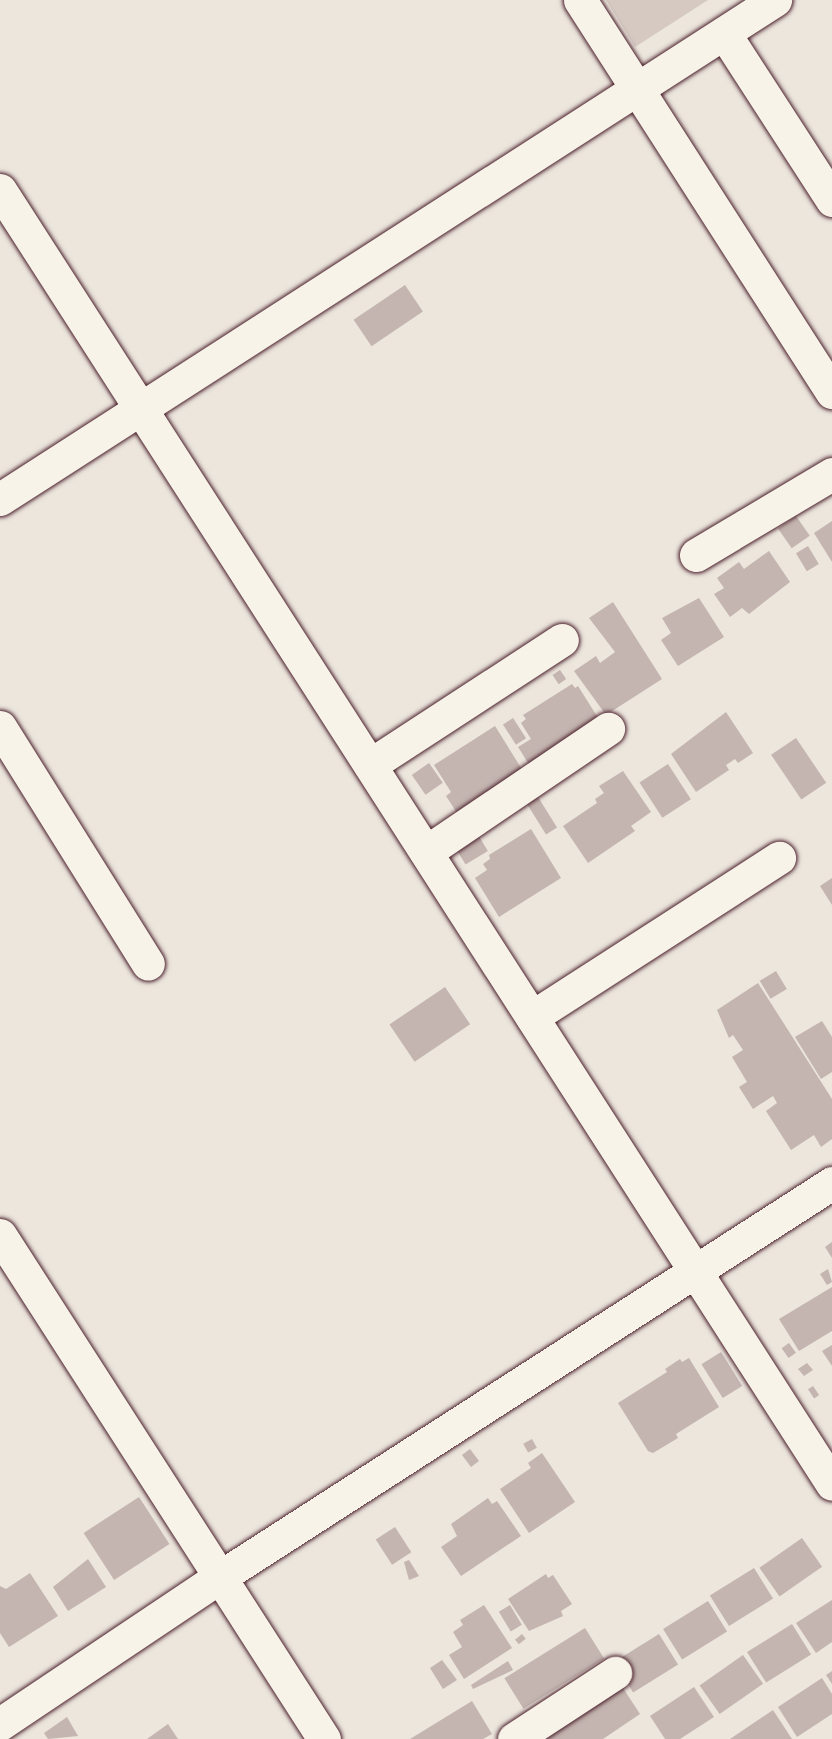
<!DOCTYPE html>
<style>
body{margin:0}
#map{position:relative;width:832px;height:1739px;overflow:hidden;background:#ece6dd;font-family:Itim,sans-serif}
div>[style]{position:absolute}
.green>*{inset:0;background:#d5c9c2}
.building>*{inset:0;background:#c4b5b0;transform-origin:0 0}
.roads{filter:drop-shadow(0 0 2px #4a1f2b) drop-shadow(0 0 2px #4a1f2b)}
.minor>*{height:33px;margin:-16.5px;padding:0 16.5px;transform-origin:16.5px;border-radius:16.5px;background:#f7f3e8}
span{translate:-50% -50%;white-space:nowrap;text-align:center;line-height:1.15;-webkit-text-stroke:4.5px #f7f3e8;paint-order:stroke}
</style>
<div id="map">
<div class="green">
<div style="clip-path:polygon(606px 0,708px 0,635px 47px)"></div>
</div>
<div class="building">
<div style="left:405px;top:285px;width:32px;height:62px;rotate:56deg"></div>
<div style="left:796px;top:516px;width:24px;height:22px;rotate:55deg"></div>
<div style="clip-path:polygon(832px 521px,832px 562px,814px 533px)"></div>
<div style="left:808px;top:546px;width:21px;height:14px;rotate:59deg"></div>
<div style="clip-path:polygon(769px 551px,790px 582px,749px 614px,742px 608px,730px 617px,714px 594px,724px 588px,717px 578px,739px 562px,744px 569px)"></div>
<div style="clip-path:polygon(699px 598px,724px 637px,678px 666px,661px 640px,671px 633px,662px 618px)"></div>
<div style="clip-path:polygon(613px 602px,662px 679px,606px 715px,574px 671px,596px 656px,600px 663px,615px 652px,589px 618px)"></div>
<div style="left:560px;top:670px;width:11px;height:9px;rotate:56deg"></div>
<div style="clip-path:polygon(572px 684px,575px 688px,578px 686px,600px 721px,530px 766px,518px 747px,531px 739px,521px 723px,526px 719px,523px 715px)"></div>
<div style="clip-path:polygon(726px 712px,753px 753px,738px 763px,735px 759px,726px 765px,729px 770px,696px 792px,671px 754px)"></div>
<div style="left:513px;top:718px;width:24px;height:12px;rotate:57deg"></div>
<div style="clip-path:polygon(495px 726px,523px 771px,457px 813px,446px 796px,451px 792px,434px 765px)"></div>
<div style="left:796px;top:738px;width:54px;height:30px;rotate:56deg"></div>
<div style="left:429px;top:763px;width:24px;height:21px;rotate:55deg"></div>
<div style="left:668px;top:764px;width:42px;height:34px;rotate:57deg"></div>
<div style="clip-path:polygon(623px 771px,651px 812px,631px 826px,635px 831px,588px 863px,563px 826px,597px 803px,595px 799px,604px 793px,599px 786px)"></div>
<div style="left:538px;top:797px;width:36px;height:13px;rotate:58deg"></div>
<div style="clip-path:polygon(531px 829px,561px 878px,499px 917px,475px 878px,487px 870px,483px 864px,490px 859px,489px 855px)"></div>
<div style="left:477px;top:833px;width:21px;height:26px;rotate:59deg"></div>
<div style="clip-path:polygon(832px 878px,832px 905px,820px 886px)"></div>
<div style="left:776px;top:971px;width:21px;height:19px;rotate:59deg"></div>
<div style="clip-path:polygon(758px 983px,832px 1099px,832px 1139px,821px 1147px,814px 1135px,791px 1150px,766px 1111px,777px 1103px,773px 1096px,753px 1109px,739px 1087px,747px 1082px,732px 1057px,743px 1050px,733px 1035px,729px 1038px,717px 1010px)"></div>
<div style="left:445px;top:987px;width:45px;height:67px;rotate:56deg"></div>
<div style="clip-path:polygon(822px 1021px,832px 1037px,832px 1072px,821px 1079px,795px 1037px)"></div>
<div style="clip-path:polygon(832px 1242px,832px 1258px,825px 1247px)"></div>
<div style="clip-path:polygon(828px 1269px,832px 1282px,827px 1285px,820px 1274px)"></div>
<div style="clip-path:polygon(832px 1287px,832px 1331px,799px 1351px,779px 1319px)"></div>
<div style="left:789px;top:1343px;width:12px;height:9px;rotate:55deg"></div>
<div style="clip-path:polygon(832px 1345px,832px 1366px,822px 1351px)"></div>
<div style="left:721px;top:1352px;width:40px;height:23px;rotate:58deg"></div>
<div style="clip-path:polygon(689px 1358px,719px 1407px,676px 1434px,678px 1438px,653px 1453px,648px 1451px,618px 1403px,667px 1372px,665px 1369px,680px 1359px,682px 1362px)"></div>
<div style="clip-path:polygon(807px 1363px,813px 1370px,804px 1376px,798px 1369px)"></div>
<div style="left:813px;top:1386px;width:11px;height:6px;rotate:56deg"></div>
<div style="left:532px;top:1439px;width:10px;height:10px;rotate:61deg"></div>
<div style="left:470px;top:1449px;width:15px;height:10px;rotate:53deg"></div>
<div style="clip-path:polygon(542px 1453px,575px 1502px,529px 1533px,500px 1489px,531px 1468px,528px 1463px)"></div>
<div style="left:139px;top:1497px;width:56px;height:66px;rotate:57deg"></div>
<div style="clip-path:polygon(488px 1498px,492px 1504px,497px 1501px,521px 1536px,461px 1576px,441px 1547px,457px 1536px,451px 1524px)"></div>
<div style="left:395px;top:1527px;width:30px;height:23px;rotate:57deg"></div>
<div style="left:802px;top:1538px;width:35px;height:52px;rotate:55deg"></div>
<div style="clip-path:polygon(88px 1559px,106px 1587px,68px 1611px,53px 1587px)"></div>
<div style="clip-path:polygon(409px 1560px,419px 1576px,409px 1580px,404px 1562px)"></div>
<div style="left:754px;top:1568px;width:36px;height:52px;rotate:58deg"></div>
<div style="clip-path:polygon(30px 1573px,58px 1616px,9px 1647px,0 1633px,0 1586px,6px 1589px)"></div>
<div style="clip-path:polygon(546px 1574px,548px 1578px,553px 1575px,572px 1604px,561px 1611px,563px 1616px,529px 1631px,508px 1599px)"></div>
<div style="clip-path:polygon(832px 1600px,832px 1642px,816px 1653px,796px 1623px)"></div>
<div style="left:708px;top:1601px;width:36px;height:53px;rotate:58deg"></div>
<div style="clip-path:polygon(484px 1605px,512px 1648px,464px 1679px,449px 1655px,462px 1647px,453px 1632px,463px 1625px,460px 1620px)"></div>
<div style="left:510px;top:1605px;width:23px;height:13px;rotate:59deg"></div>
<div style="left:792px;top:1624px;width:36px;height:53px;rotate:58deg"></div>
<div style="left:585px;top:1628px;width:36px;height:95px;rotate:58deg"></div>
<div style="left:522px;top:1634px;width:6px;height:9px;rotate:51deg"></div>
<div style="left:659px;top:1634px;width:36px;height:53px;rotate:58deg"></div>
<div style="left:743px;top:1655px;width:35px;height:53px;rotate:55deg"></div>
<div style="clip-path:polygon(442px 1660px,457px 1680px,443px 1689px,430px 1668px)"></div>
<div style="clip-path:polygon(508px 1661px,513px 1670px,473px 1689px,471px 1685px)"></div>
<div style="clip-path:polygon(832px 1671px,832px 1684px,826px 1675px)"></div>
<div style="clip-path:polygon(822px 1678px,832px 1694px,832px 1714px,797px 1737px,778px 1707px)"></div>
<div style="clip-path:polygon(621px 1685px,640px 1714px,603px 1739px,542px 1739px)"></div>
<div style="clip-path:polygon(694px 1687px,714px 1717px,680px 1739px,665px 1739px,650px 1716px)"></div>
<div style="clip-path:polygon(472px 1701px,492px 1734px,483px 1739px,410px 1739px)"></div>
<div style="clip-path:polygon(773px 1710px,792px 1739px,730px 1739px)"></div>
<div style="clip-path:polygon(67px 1717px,78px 1736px,48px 1739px,44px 1733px)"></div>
<div style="clip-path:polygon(168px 1724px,178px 1739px,147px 1739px)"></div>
</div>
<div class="roads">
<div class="minor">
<div style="left:580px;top:0;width:466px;rotate:57.3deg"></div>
<div style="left:724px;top:33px;width:199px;rotate:57.1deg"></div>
<div style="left:0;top:190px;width:1538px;rotate:57.26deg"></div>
<div style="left:0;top:499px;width:922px;rotate:-32.78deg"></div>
<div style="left:696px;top:555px;width:158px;rotate:-30.8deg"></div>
<div style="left:0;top:727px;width:279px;rotate:58deg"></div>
<div style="left:370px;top:765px;width:229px;rotate:-33.1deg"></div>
<div style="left:426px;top:852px;width:220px;rotate:-34.1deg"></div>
<div style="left:532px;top:1017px;width:294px;rotate:-32.8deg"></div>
<div style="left:0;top:1235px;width:599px;rotate:57.26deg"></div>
<div style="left:0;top:1724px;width:265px;rotate:-33.8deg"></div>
<div style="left:220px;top:1577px;width:728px;rotate:-32.77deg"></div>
<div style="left:514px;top:1739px;width:121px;rotate:-33.2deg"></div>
</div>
</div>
</div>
